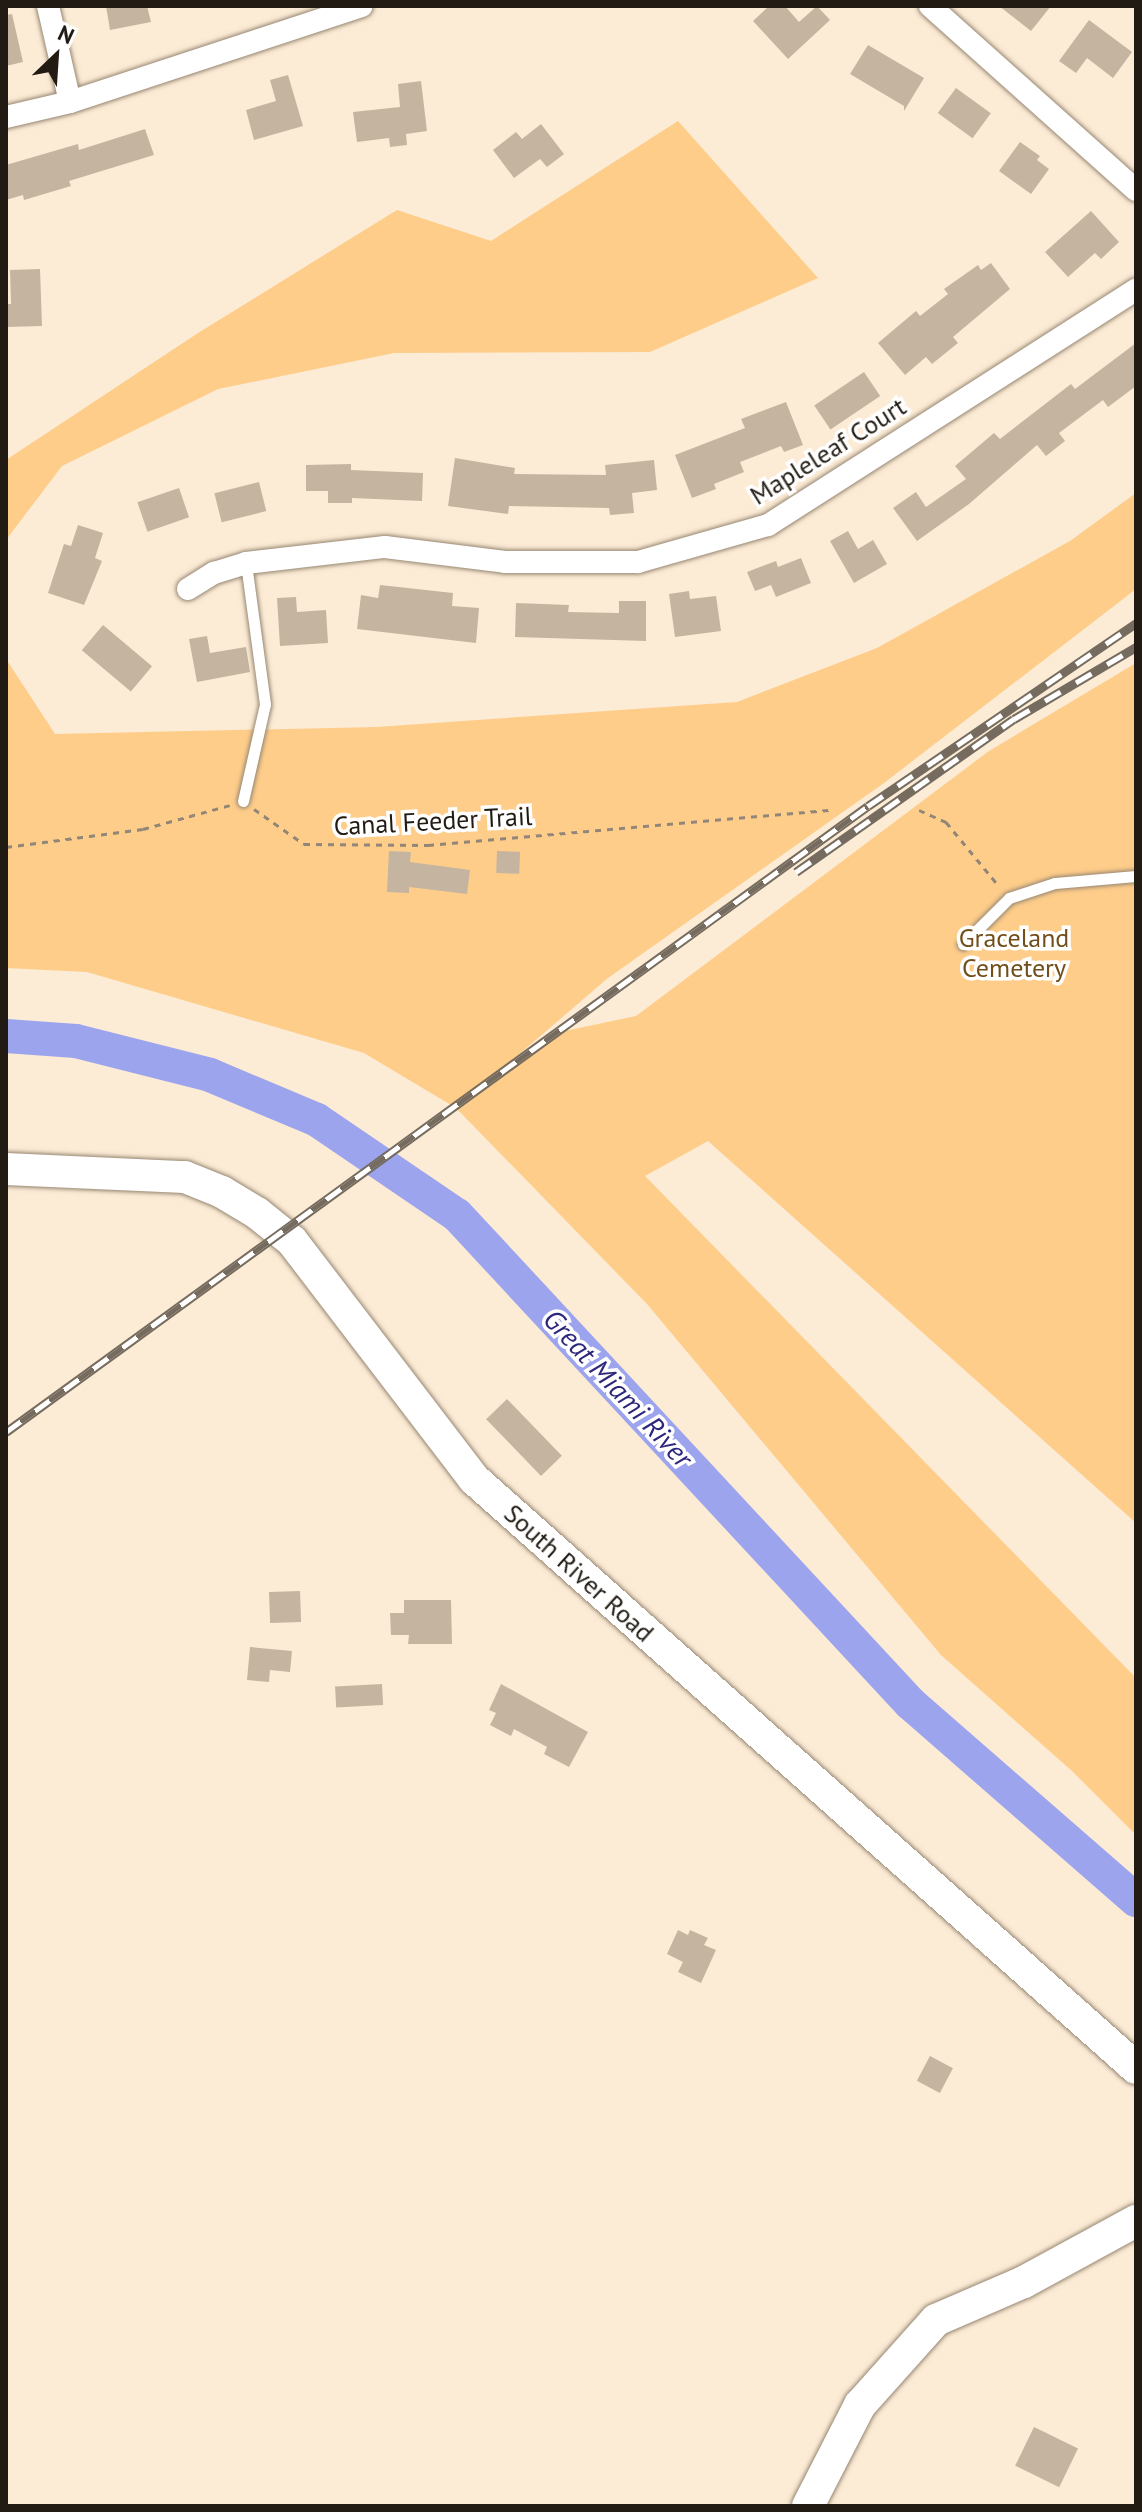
<!DOCTYPE html>
<style>
body{margin:0}
#map{position:relative;width:1142px;height:2512px;overflow:hidden;background:#fcebd5;font-family:"PT Sans",sans-serif}
div>[style]{position:absolute}
.green>*{inset:0;background:#fecd8a}
.river>*{height:34px;margin:-17px;padding:0 17px;transform-origin:17px;border-radius:17px;background:#9da4ee}
.building>*{inset:0;background:#c5b5a0;transform-origin:0 0}
.path>*{height:3px;margin-top:-1.5px;transform-origin:0;background:repeating-linear-gradient(90deg,#918677 0 6px,transparent 0 12px)}
.roads{filter:drop-shadow(0 0 2px #968773) drop-shadow(0 0 2px #968773)}
.lane>*{height:11px;margin:-5.5px;padding:0 5.5px;transform-origin:5.5px;border-radius:5.5px;background:#fff}
.street>*{height:22px;margin:-11px;padding:0 11px;transform-origin:11px;border-radius:11px;background:#fff}
.secondary>*{height:32px;margin:-16px;padding:0 16px;transform-origin:16px;border-radius:16px;background:#fff}
.rail>*{height:9px;margin-top:-4.5px;transform-origin:0;background:repeating-linear-gradient(90deg,#fff 0 18px,#756b5e 0 36px);box-sizing:border-box;border-block:2px solid #756b5e}
span{translate:-50% -50%;white-space:nowrap;text-align:center;line-height:1.15;-webkit-text-stroke:7px #fff;paint-order:stroke}
.street-label{font-size:26px;color:#211b13}
.park-label{font-size:26px;color:#724f1a}
.water-label{font-size:28px;color:#2d277b;font-style:italic}
.frame{position:absolute;inset:0;border:8px solid #211b13;pointer-events:none}
.north{position:absolute;left:16px;top:16px;width:80px;height:80px;-webkit-text-stroke:6px #fff;paint-order:stroke;rotate:25deg;font-size:22px;font-weight:700;line-height:32px;text-align:center;color:#211b13}
.north::after{content:'';display:block;margin:auto;width:28px;height:36px;background:#211b13;clip-path:polygon(50% 0,100% 100%,50% 72%,0 100%)}
</style>
<div id="map">
<div class="green">
<div style="clip-path:polygon(678px 121px,818px 278px,650px 352px,394px 353px,218px 389px,62px 466px,6px 540px,6px 460px,198px 333px,397px 210px,491px 241px)"></div>
<div style="clip-path:polygon(1136px 493px,1136px 589px,884px 783px,608px 978px,468px 1098px,560px 1032px,636px 1016px,989px 751px,1136px 663px,1136px 1523px,708px 1141px,645px 1176px,1136px 1678px,1136px 1835px,1072px 1771px,941px 1655px,647px 1304px,456px 1108px,364px 1053px,87px 972px,6px 968px,6px 659px,55px 734px,376px 727px,737px 702px,877px 648px,1070px 541px)"></div>
</div>
<div class="river">
<div style="left:6px;top:1036px;width:70px;rotate:4.1deg"></div>
<div style="left:76px;top:1041px;width:138px;rotate:14.2deg"></div>
<div style="left:210px;top:1075px;width:116px;rotate:22.8deg"></div>
<div style="left:317px;top:1120px;width:169px;rotate:34.2deg"></div>
<div style="left:457px;top:1215px;width:666px;rotate:47.13deg"></div>
<div style="left:910px;top:1703px;width:300px;rotate:41.1deg"></div>
</div>
<div class="building">
<div style="clip-path:polygon(106px 6px,147px 6px,151px 22px,110px 30px)"></div>
<div style="clip-path:polygon(769px 6px,785px 6px,799px 22px,817px 6px,830px 20px,788px 59px,753px 21px)"></div>
<div style="clip-path:polygon(999px 6px,1051px 6px,1031px 31px)"></div>
<div style="clip-path:polygon(12px 14px,23px 62px,6px 66px,6px 15px)"></div>
<div style="clip-path:polygon(1089px 20px,1132px 52px,1113px 78px,1087px 58px,1076px 73px,1059px 61px)"></div>
<div style="clip-path:polygon(868px 45px,924px 78px,904px 111px,904px 106px,850px 74px)"></div>
<div style="clip-path:polygon(288px 75px,303px 126px,254px 140px,246px 110px,276px 101px,270px 80px)"></div>
<div style="clip-path:polygon(421px 81px,427px 131px,406px 134px,407px 145px,390px 147px,389px 138px,357px 142px,353px 112px,400px 107px,398px 84px)"></div>
<div style="left:956px;top:88px;width:43px;height:31px;rotate:36deg"></div>
<div style="clip-path:polygon(541px 124px,564px 154px,547px 167px,540px 159px,514px 178px,493px 150px,516px 132px,522px 139px)"></div>
<div style="clip-path:polygon(145px 129px,154px 155px,69px 181px,71px 186px,24px 200px,23px 195px,6px 200px,6px 165px,78px 144px,79px 150px)"></div>
<div style="clip-path:polygon(1020px 142px,1040px 156px,1037px 160px,1049px 169px,1031px 194px,999px 171px)"></div>
<div style="clip-path:polygon(1091px 211px,1119px 242px,1101px 259px,1095px 253px,1068px 277px,1045px 252px)"></div>
<div style="clip-path:polygon(991px 263px,1010px 289px,953px 337px,958px 343px,932px 364px,926px 357px,905px 375px,878px 343px,916px 311px,920px 316px,948px 294px,944px 289px,978px 265px,981px 270px)"></div>
<div style="clip-path:polygon(40px 269px,42px 326px,6px 327px,6px 304px,11px 304px,10px 270px)"></div>
<div style="clip-path:polygon(1136px 343px,1136px 386px,1108px 407px,1103px 400px,1059px 433px,1065px 441px,1046px 456px,1037px 445px,969px 504px,917px 541px,893px 508px,916px 492px,926px 507px,966px 479px,955px 466px,994px 433px,1000px 439px,1071px 384px,1075px 389px)"></div>
<div style="left:864px;top:372px;width:29px;height:60px;rotate:56deg"></div>
<div style="clip-path:polygon(786px 402px,803px 445px,784px 452px,781px 446px,740px 462px,744px 472px,714px 484px,716px 489px,692px 498px,675px 455px,745px 428px,741px 419px)"></div>
<div style="clip-path:polygon(455px 458px,515px 468px,514px 474px,606px 475px,605px 465px,654px 460px,657px 490px,632px 493px,634px 513px,610px 515px,609px 508px,509px 506px,508px 514px,448px 506px)"></div>
<div style="clip-path:polygon(351px 464px,351px 470px,423px 473px,422px 501px,352px 498px,352px 503px,328px 503px,328px 491px,306px 491px,306px 465px)"></div>
<div style="left:259px;top:482px;width:30px;height:46px;rotate:76deg"></div>
<div style="left:179px;top:488px;width:31px;height:44px;rotate:71deg"></div>
<div style="clip-path:polygon(78px 525px,103px 533px,95px 558px,102px 561px,84px 605px,48px 593px,64px 544px,71px 546px)"></div>
<div style="clip-path:polygon(848px 531px,858px 549px,873px 540px,887px 564px,854px 583px,830px 541px)"></div>
<div style="clip-path:polygon(801px 558px,811px 583px,776px 597px,771px 585px,755px 591px,747px 572px,776px 561px,778px 567px)"></div>
<div style="clip-path:polygon(380px 585px,453px 593px,452px 606px,479px 608px,476px 643px,357px 629px,361px 595px,378px 598px)"></div>
<div style="clip-path:polygon(689px 591px,690px 599px,716px 596px,721px 631px,675px 637px,669px 594px)"></div>
<div style="clip-path:polygon(296px 597px,297px 612px,326px 610px,328px 643px,280px 646px,277px 598px)"></div>
<div style="clip-path:polygon(619px 601px,646px 601px,646px 641px,515px 637px,516px 603px,569px 605px,568px 612px,619px 613px)"></div>
<div style="left:103px;top:625px;width:64px;height:33px;rotate:40deg"></div>
<div style="clip-path:polygon(207px 636px,210px 653px,246px 647px,250px 672px,197px 682px,189px 639px)"></div>
<div style="clip-path:polygon(389px 851px,411px 852px,410px 862px,470px 870px,467px 894px,409px 887px,409px 893px,387px 892px)"></div>
<div style="left:497px;top:851px;width:23px;height:22px;rotate:2deg"></div>
<div style="left:507px;top:1399px;width:79px;height:29px;rotate:46deg"></div>
<div style="left:300px;top:1591px;width:31px;height:31px;rotate:88deg"></div>
<div style="clip-path:polygon(404px 1600px,451px 1600px,452px 1644px,408px 1644px,409px 1635px,391px 1635px,390px 1613px,404px 1613px)"></div>
<div style="clip-path:polygon(250px 1647px,292px 1651px,290px 1672px,270px 1670px,269px 1682px,247px 1680px)"></div>
<div style="left:382px;top:1684px;width:21px;height:47px;rotate:87deg"></div>
<div style="clip-path:polygon(501px 1684px,588px 1732px,569px 1767px,544px 1754px,547px 1747px,514px 1729px,511px 1736px,490px 1725px,496px 1713px,489px 1710px)"></div>
<div style="clip-path:polygon(678px 1930px,688px 1935px,690px 1930px,708px 1938px,704px 1945px,716px 1950px,701px 1983px,678px 1972px,683px 1962px,667px 1954px)"></div>
<div style="left:930px;top:2056px;width:26px;height:28px;rotate:28deg"></div>
<div style="left:1034px;top:2427px;width:49px;height:43px;rotate:26deg"></div>
</div>
<div class="path">
<div style="left:254px;top:809px;width:61px;rotate:35deg"></div>
<div style="left:304px;top:844px;width:124px;rotate:0.5deg"></div>
<div style="left:428px;top:845px;width:405px;rotate:-5deg"></div>
<div style="left:919px;top:810px;width:30px;rotate:24deg"></div>
<div style="left:946px;top:822px;width:83px;rotate:50.4deg"></div>
<div style="left:6px;top:847px;width:138px;rotate:-7.5deg"></div>
<div style="left:143px;top:829px;width:90px;rotate:-15.4deg"></div>
</div>
<div class="roads">
<div class="lane">
<div style="left:243px;top:801px;width:99px;rotate:-77.2deg"></div>
<div style="left:265px;top:704px;width:142px;rotate:-97.7deg"></div>
<div style="left:963px;top:944px;width:65px;rotate:-45deg"></div>
<div style="left:1009px;top:898px;width:48px;rotate:-18.1deg"></div>
<div style="left:1055px;top:883px;width:81px;rotate:-4.9deg"></div>
</div>
<div class="street">
<div style="left:48px;top:6px;width:98px;rotate:77.1deg"></div>
<div style="left:930px;top:6px;width:276px;rotate:41.8deg"></div>
<div style="left:6px;top:117px;width:66px;rotate:-13.2deg"></div>
<div style="left:70px;top:102px;width:307px;rotate:-18.2deg"></div>
<div style="left:188px;top:589px;width:31px;rotate:-32deg"></div>
<div style="left:214px;top:573px;width:34px;rotate:-17deg"></div>
<div style="left:246px;top:563px;width:140px;rotate:-6.6deg"></div>
<div style="left:385px;top:547px;width:121px;rotate:7.1deg"></div>
<div style="left:505px;top:562px;width:133px"></div>
<div style="left:638px;top:562px;width:135px;rotate:-15.9deg"></div>
<div style="left:768px;top:525px;width:437px;rotate:-32.6deg"></div>
</div>
<div class="secondary">
<div style="left:6px;top:1169px;width:179px;rotate:2.6deg"></div>
<div style="left:185px;top:1177px;width:40px;rotate:22deg"></div>
<div style="left:222px;top:1192px;width:41px;rotate:31deg"></div>
<div style="left:257px;top:1213px;width:45px;rotate:38.7deg"></div>
<div style="left:292px;top:1241px;width:300px;rotate:52.6deg"></div>
<div style="left:474px;top:1479px;width:886px;rotate:41.66deg"></div>
<div style="left:808px;top:2506px;width:114px;rotate:-62.8deg"></div>
<div style="left:860px;top:2405px;width:114px;rotate:-48.2deg"></div>
<div style="left:936px;top:2320px;width:96px;rotate:-23.4deg"></div>
<div style="left:1024px;top:2282px;width:128px;rotate:-28.6deg"></div>
</div>
</div>
<div class="rail">
<div style="left:796px;top:872px;width:266px;rotate:-35.1deg"></div>
<div style="left:1014px;top:719px;width:142px;rotate:-30.5deg"></div>
<div style="left:6px;top:1432px;width:1065px;rotate:-35.99deg"></div>
<div style="left:868px;top:806px;width:325px;rotate:-34.3deg"></div>
</div>
<div class="street-label">
<span style="left:828px;top:451px;rotate:-32deg">Mapleleaf Court</span>
<span style="left:433px;top:821px;rotate:-3deg">Canal Feeder Trail</span>
<span style="left:579px;top:1573px;rotate:42deg">South River Road</span>
</div>
<div class="park-label">
<span style="left:1014px;top:953px">Graceland<br>Cemetery</span>
</div>
<div class="water-label">
<span style="left:618px;top:1388px;rotate:47deg">Great Miami River</span>
</div>
<div class="frame"></div>
<div class="north">N</div>
</div>
